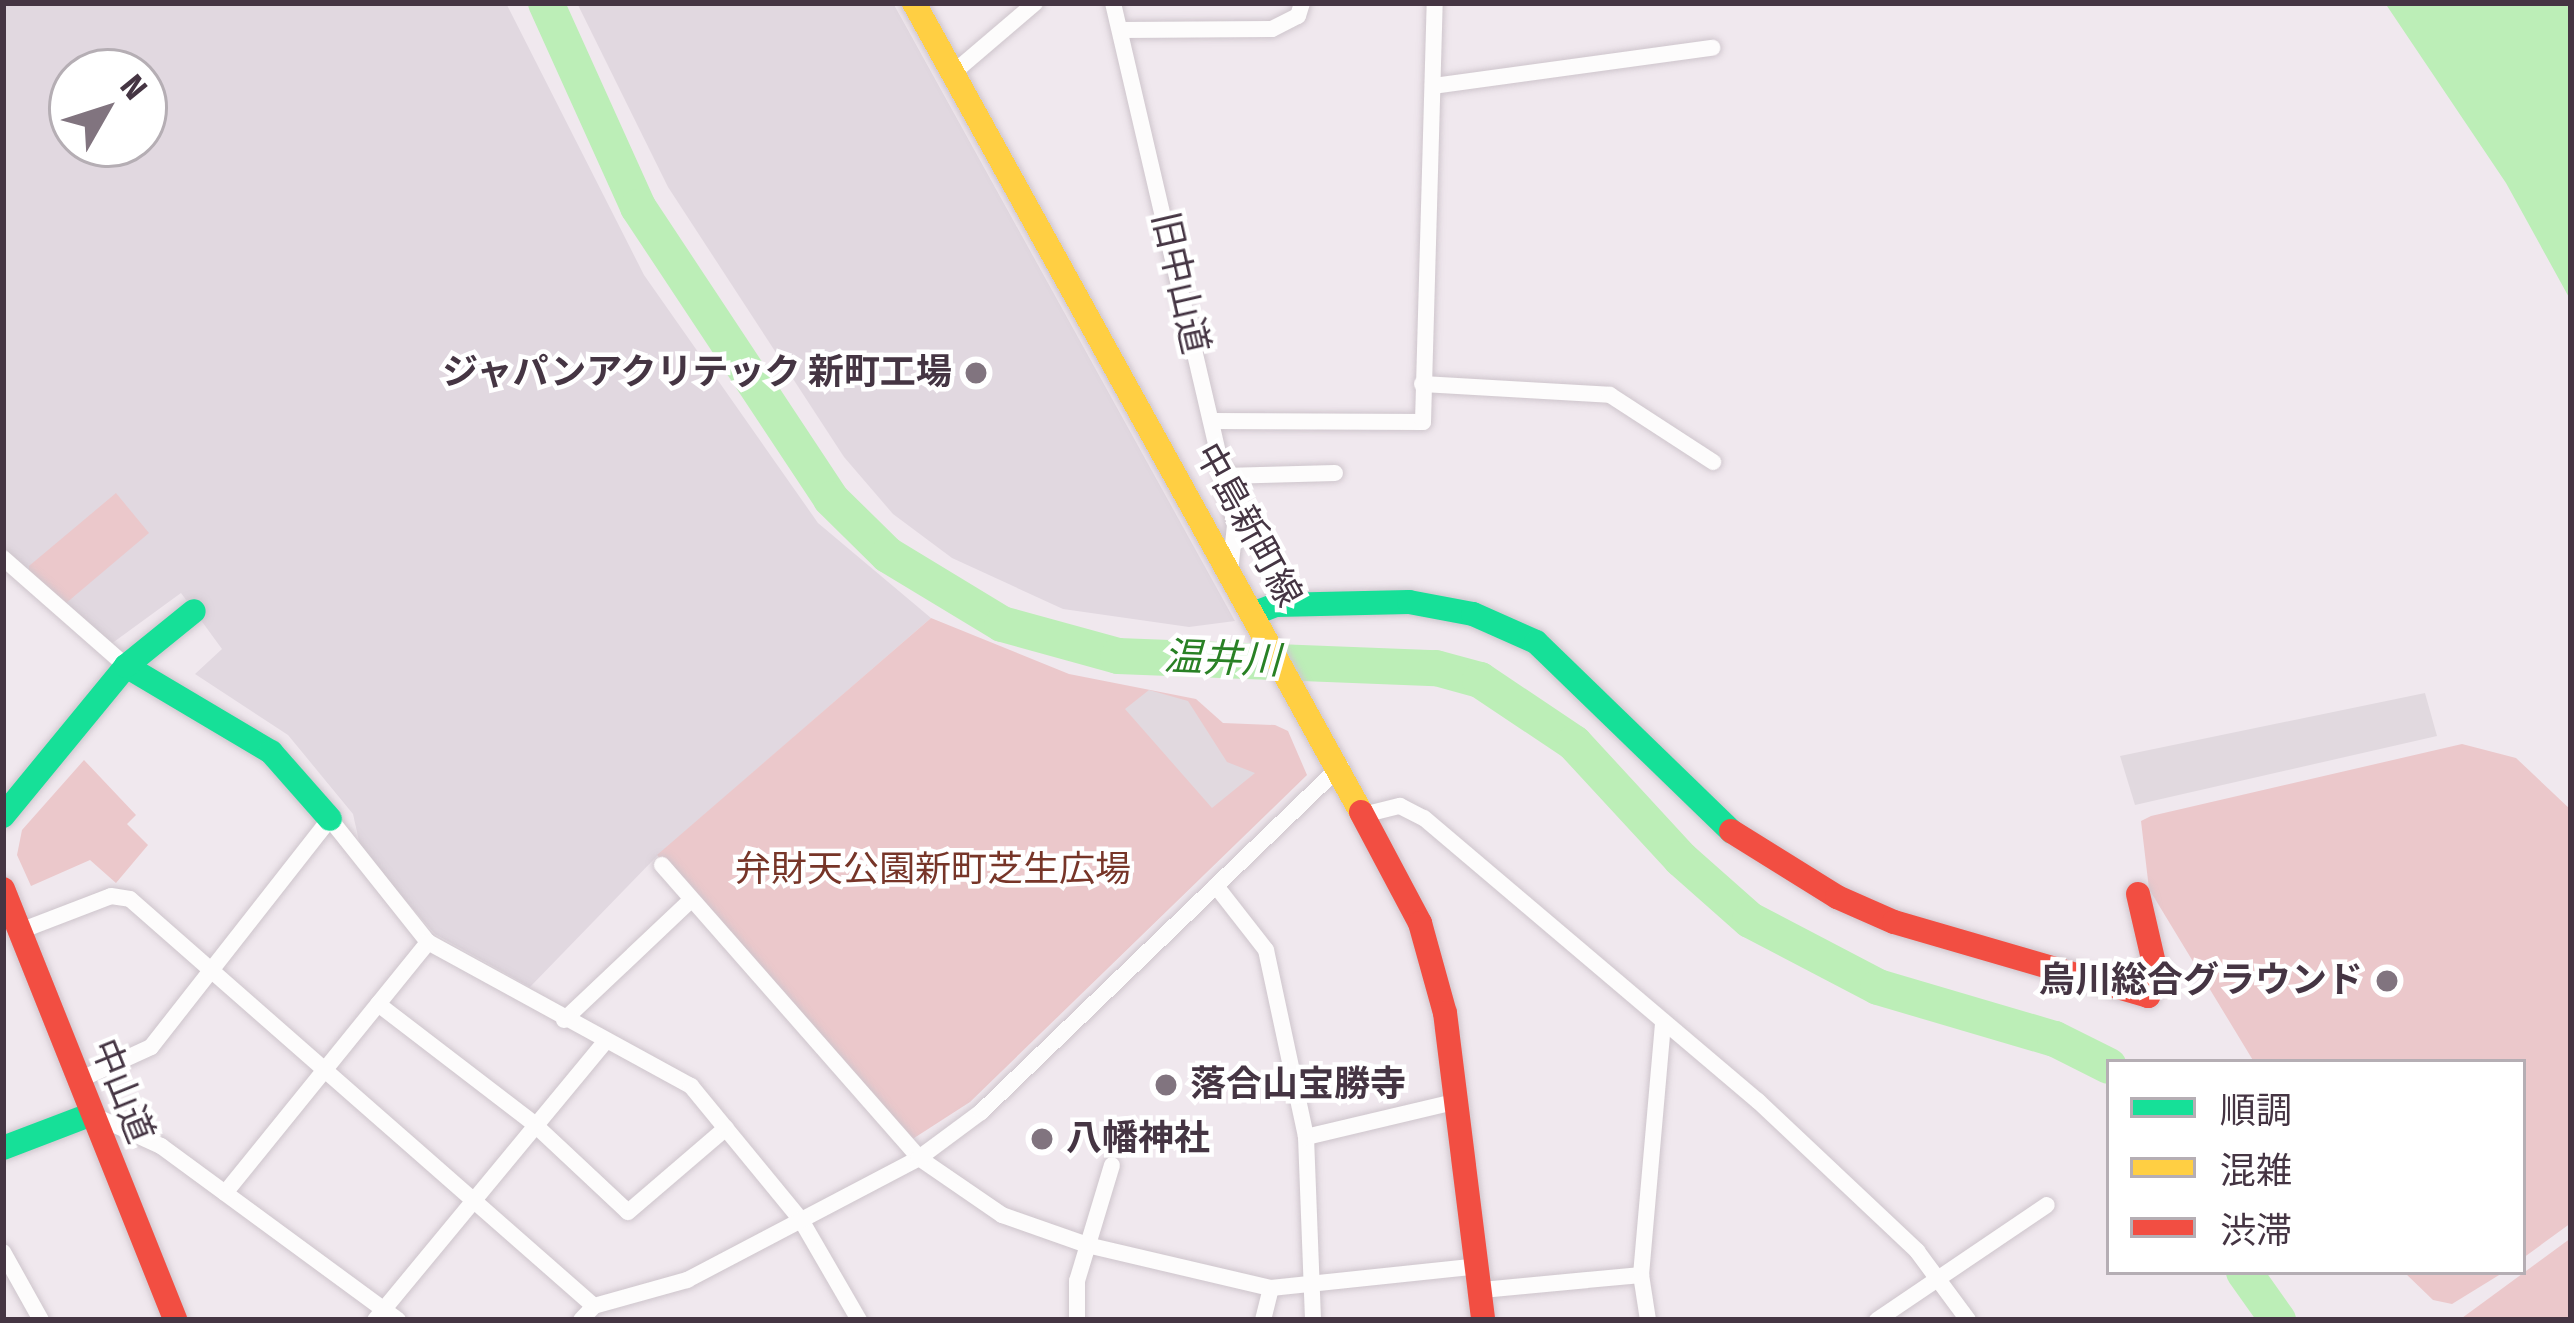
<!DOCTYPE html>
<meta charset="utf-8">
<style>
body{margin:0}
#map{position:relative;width:2574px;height:1323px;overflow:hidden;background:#f0e8ee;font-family:"Fira Sans Condensed","Noto Sans JP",sans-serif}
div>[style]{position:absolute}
.industrial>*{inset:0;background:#e1d8e0}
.green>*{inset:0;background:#ebc8cb}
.parking>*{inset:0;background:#e1d9df}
.water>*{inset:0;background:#bceeb7}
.river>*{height:36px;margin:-18px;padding:0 18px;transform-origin:18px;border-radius:18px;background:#bceeb7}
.roads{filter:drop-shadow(0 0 3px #cec5cc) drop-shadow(0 0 3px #cec5cc)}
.street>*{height:16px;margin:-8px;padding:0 8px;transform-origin:8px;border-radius:8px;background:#fdfcfc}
.fast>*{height:24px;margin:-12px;padding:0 12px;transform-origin:12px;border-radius:12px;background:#16e098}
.slow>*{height:24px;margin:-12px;padding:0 12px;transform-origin:12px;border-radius:12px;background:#ffcf43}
.jam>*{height:24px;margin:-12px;padding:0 12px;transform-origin:12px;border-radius:12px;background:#f24e42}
.dots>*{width:33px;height:33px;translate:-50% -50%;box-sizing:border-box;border:6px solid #fff;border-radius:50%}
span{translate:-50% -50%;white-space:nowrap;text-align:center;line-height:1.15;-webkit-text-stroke:9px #fff;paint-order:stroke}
.street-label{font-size:36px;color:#453543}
.poi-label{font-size:36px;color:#453543;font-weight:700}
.right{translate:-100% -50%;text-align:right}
.left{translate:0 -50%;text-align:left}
.park-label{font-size:36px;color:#773528}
.water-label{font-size:39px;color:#298125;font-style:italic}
.frame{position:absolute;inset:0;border:6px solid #453543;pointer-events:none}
.legend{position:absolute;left:2106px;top:1059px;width:420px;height:216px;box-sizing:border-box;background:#fff;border:3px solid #b5aeb4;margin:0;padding:15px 21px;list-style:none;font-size:36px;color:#453543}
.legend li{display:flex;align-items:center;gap:24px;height:60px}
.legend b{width:60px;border:3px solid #b5aeb4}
.north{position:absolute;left:48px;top:48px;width:120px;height:120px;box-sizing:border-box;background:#fff;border:3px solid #b5aeb4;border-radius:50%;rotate:51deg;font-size:33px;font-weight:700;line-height:48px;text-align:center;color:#453543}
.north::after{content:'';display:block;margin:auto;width:42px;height:54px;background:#81747f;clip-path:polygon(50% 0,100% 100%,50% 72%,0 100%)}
</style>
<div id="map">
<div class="industrial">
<div style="clip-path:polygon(evenodd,3px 3px,506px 3px,644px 275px,818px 523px,931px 618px,658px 855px,530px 987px,435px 934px,361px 850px,353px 814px,288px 735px,195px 674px,222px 649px,181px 593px,111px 644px,23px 576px,3px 550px,3px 3px,72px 72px,144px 72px,144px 144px,72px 144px,72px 72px)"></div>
<div style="clip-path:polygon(577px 3px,893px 3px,1235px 621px,1189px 627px,1063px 609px,952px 558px,893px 514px,844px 457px,668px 187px)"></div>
</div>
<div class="green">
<div style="clip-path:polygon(116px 493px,149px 533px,65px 604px,29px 575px,29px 566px)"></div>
<div style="clip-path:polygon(931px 618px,1069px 674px,1196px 699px,1223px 723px,1275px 725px,1288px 731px,1307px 775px,970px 1102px,911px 1140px,657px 855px)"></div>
<div style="clip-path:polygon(2462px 744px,2516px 758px,2571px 810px,2571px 1223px,2523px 1258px,2523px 1062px,2254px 1062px,2149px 889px,2141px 821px,2151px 816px)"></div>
<div style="clip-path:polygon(84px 760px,136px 815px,127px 824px,148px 845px,116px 883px,90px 860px,31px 886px,17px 855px,22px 830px)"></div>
<div style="clip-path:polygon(2571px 1238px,2571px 1320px,2462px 1318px)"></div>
<div style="clip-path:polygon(2404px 1272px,2504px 1272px,2452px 1304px,2433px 1300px)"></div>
</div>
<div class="parking">
<div style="clip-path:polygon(1149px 690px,1188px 701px,1227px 762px,1255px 773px,1212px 808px,1125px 709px)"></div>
<div style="clip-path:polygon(2425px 693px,2437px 736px,2135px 805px,2120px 756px)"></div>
</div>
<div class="water">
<div style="clip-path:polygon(2385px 3px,2571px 3px,2571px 301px,2506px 183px)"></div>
</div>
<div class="river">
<div style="left:546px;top:3px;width:224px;rotate:65.7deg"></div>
<div style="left:638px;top:207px;width:350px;rotate:56.5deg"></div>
<div style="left:831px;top:499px;width:80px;rotate:44.5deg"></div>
<div style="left:888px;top:555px;width:133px;rotate:31.2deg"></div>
<div style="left:1002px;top:624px;width:120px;rotate:15.4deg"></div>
<div style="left:1118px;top:656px;width:318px;rotate:2.2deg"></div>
<div style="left:1436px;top:668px;width:46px;rotate:15.3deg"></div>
<div style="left:1480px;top:680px;width:113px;rotate:33.8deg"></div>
<div style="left:1574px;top:743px;width:158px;rotate:47.3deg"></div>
<div style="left:1681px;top:859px;width:92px;rotate:41.5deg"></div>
<div style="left:1750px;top:920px;width:144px;rotate:27.6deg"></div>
<div style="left:1878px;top:987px;width:184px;rotate:16.4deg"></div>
<div style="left:2055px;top:1039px;width:60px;rotate:26.6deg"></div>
<div style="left:2244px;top:1272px;width:59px;rotate:54.7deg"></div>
</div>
<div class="roads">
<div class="street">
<div style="left:1113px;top:3px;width:536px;rotate:76.85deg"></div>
<div style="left:1235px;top:525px;width:39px;rotate:96deg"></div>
<div style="left:1122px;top:30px;width:150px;rotate:-0.4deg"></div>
<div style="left:1272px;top:29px;width:29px;rotate:-27deg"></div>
<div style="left:1298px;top:16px;width:14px;rotate:-73deg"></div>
<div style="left:952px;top:74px;width:109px;rotate:-40.5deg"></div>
<div style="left:1433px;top:86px;width:282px;rotate:-7.8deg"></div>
<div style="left:1422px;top:384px;width:188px;rotate:3.3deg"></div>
<div style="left:1610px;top:395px;width:123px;rotate:33deg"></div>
<div style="left:1212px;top:421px;width:211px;rotate:0.3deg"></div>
<div style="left:1423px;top:422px;width:419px;rotate:-88.4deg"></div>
<div style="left:1224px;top:476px;width:111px;rotate:-1.5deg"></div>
<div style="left:3px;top:558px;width:164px;rotate:41.3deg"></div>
<div style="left:1367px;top:814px;width:34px;rotate:-14deg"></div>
<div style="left:1400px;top:806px;width:27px;rotate:27deg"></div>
<div style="left:1424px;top:818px;width:438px;rotate:40.3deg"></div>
<div style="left:1758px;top:1101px;width:219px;rotate:43.3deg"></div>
<div style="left:1917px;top:1251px;width:86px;rotate:53.5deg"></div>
<div style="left:662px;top:865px;width:390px;rotate:48.7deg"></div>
<div style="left:919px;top:1158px;width:101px;rotate:34.5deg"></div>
<div style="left:1002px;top:1215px;width:90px;rotate:19.4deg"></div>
<div style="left:1087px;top:1245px;width:189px;rotate:13.2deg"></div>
<div style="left:1271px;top:1288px;width:210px;rotate:-6deg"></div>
<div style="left:1216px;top:886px;width:81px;rotate:52deg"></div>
<div style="left:1266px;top:950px;width:191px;rotate:77.9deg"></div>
<div style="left:1306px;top:1137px;width:183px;rotate:87.8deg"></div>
<div style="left:20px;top:931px;width:97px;rotate:-21deg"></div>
<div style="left:111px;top:896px;width:19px;rotate:9deg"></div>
<div style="left:130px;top:899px;width:617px;rotate:41.26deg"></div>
<div style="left:378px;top:1004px;width:195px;rotate:37.5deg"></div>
<div style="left:533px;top:1123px;width:130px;rotate:43.1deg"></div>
<div style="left:628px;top:1212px;width:129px;rotate:-40.6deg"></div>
<div style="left:564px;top:1020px;width:175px;rotate:-43.4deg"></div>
<div style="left:79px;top:1080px;width:79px;rotate:-24.6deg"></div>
<div style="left:151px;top:1047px;width:290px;rotate:-51.9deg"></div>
<div style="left:330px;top:819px;width:157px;rotate:51.5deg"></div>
<div style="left:428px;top:942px;width:300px;rotate:28.7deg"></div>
<div style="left:691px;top:1086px;width:173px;rotate:50.6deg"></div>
<div style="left:801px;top:1220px;width:116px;rotate:59.9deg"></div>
<div style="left:93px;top:1115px;width:75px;rotate:24.5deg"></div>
<div style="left:161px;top:1146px;width:294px;rotate:36.3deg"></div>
<div style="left:1306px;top:1137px;width:156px;rotate:-13.3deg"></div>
<div style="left:225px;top:1193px;width:323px;rotate:-51deg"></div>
<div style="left:3px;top:1252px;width:78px;rotate:60.8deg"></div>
<div style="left:1482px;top:1290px;width:160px;rotate:-5.4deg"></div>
<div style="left:375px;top:1320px;width:359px;rotate:-50.4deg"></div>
<div style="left:581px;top:1320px;width:19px;rotate:-47deg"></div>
<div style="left:594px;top:1306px;width:97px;rotate:-15.6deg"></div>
<div style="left:687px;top:1280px;width:262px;rotate:-27.7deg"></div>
<div style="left:919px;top:1158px;width:77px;rotate:-36.6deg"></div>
<div style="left:981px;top:1112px;width:499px;rotate:-43.9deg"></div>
<div style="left:1077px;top:1320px;width:39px;rotate:-90deg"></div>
<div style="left:1077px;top:1281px;width:121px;rotate:-73.2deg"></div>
<div style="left:1263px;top:1320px;width:33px;rotate:-76deg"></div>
<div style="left:1648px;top:1320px;width:46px;rotate:-98.8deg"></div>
<div style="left:1641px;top:1275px;width:253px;rotate:-85deg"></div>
<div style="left:1877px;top:1320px;width:205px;rotate:-34.1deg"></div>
</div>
<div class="fast">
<div style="left:1255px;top:613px;width:22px;rotate:-21deg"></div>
<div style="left:1276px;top:605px;width:133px;rotate:-1.3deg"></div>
<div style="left:1409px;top:602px;width:65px;rotate:10.6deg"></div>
<div style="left:1473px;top:614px;width:69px;rotate:24deg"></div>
<div style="left:1536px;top:642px;width:272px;rotate:44.1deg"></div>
<div style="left:126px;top:666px;width:169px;rotate:30.7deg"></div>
<div style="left:271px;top:752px;width:89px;rotate:48.6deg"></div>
<div style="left:3px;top:816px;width:194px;rotate:-50.6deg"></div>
<div style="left:126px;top:666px;width:87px;rotate:-39deg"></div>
<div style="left:3px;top:1148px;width:95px;rotate:-20.9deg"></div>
</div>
<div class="slow">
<div style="left:914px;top:3px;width:924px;rotate:61.08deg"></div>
</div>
<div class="jam">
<div style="left:1361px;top:812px;width:126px;rotate:62deg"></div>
<div style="left:1420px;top:923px;width:93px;rotate:74.5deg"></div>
<div style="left:1445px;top:1013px;width:309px;rotate:82.9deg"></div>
<div style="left:1731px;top:831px;width:125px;rotate:31.9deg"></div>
<div style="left:1837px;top:897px;width:62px;rotate:23.7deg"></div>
<div style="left:1894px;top:922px;width:265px;rotate:16.2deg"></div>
<div style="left:2148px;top:996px;width:25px;rotate:-72deg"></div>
<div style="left:2156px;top:972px;width:80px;rotate:-103deg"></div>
<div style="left:3px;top:889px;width:464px;rotate:68.2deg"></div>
</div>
</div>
<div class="dots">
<div style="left:976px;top:373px;background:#81747f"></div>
<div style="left:2387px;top:981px;background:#81747f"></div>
<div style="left:1166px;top:1085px;background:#81747f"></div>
<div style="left:1042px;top:1139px;background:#81747f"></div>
</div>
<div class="street-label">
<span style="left:1180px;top:283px;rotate:77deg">旧中山道</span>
<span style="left:1248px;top:525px;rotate:61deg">中島新町線</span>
<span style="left:122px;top:1091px;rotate:68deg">中山道</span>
</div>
<div class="poi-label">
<span class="right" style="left:952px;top:373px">ジャパンアクリテック 新町工場</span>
<span class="right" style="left:2363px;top:981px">烏川総合グラウンド</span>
<span class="left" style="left:1190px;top:1085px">落合山宝勝寺</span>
<span class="left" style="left:1066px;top:1139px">八幡神社</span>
</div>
<div class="park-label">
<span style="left:933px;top:870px">弁財天公園新町芝生広場</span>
</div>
<div class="water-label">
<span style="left:1222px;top:659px;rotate:2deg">温井川</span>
</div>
<div class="frame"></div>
<ul class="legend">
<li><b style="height:15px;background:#16e098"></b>順調</li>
<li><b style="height:15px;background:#ffcf43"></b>混雑</li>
<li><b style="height:15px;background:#f24e42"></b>渋滞</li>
</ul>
<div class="north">N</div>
</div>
